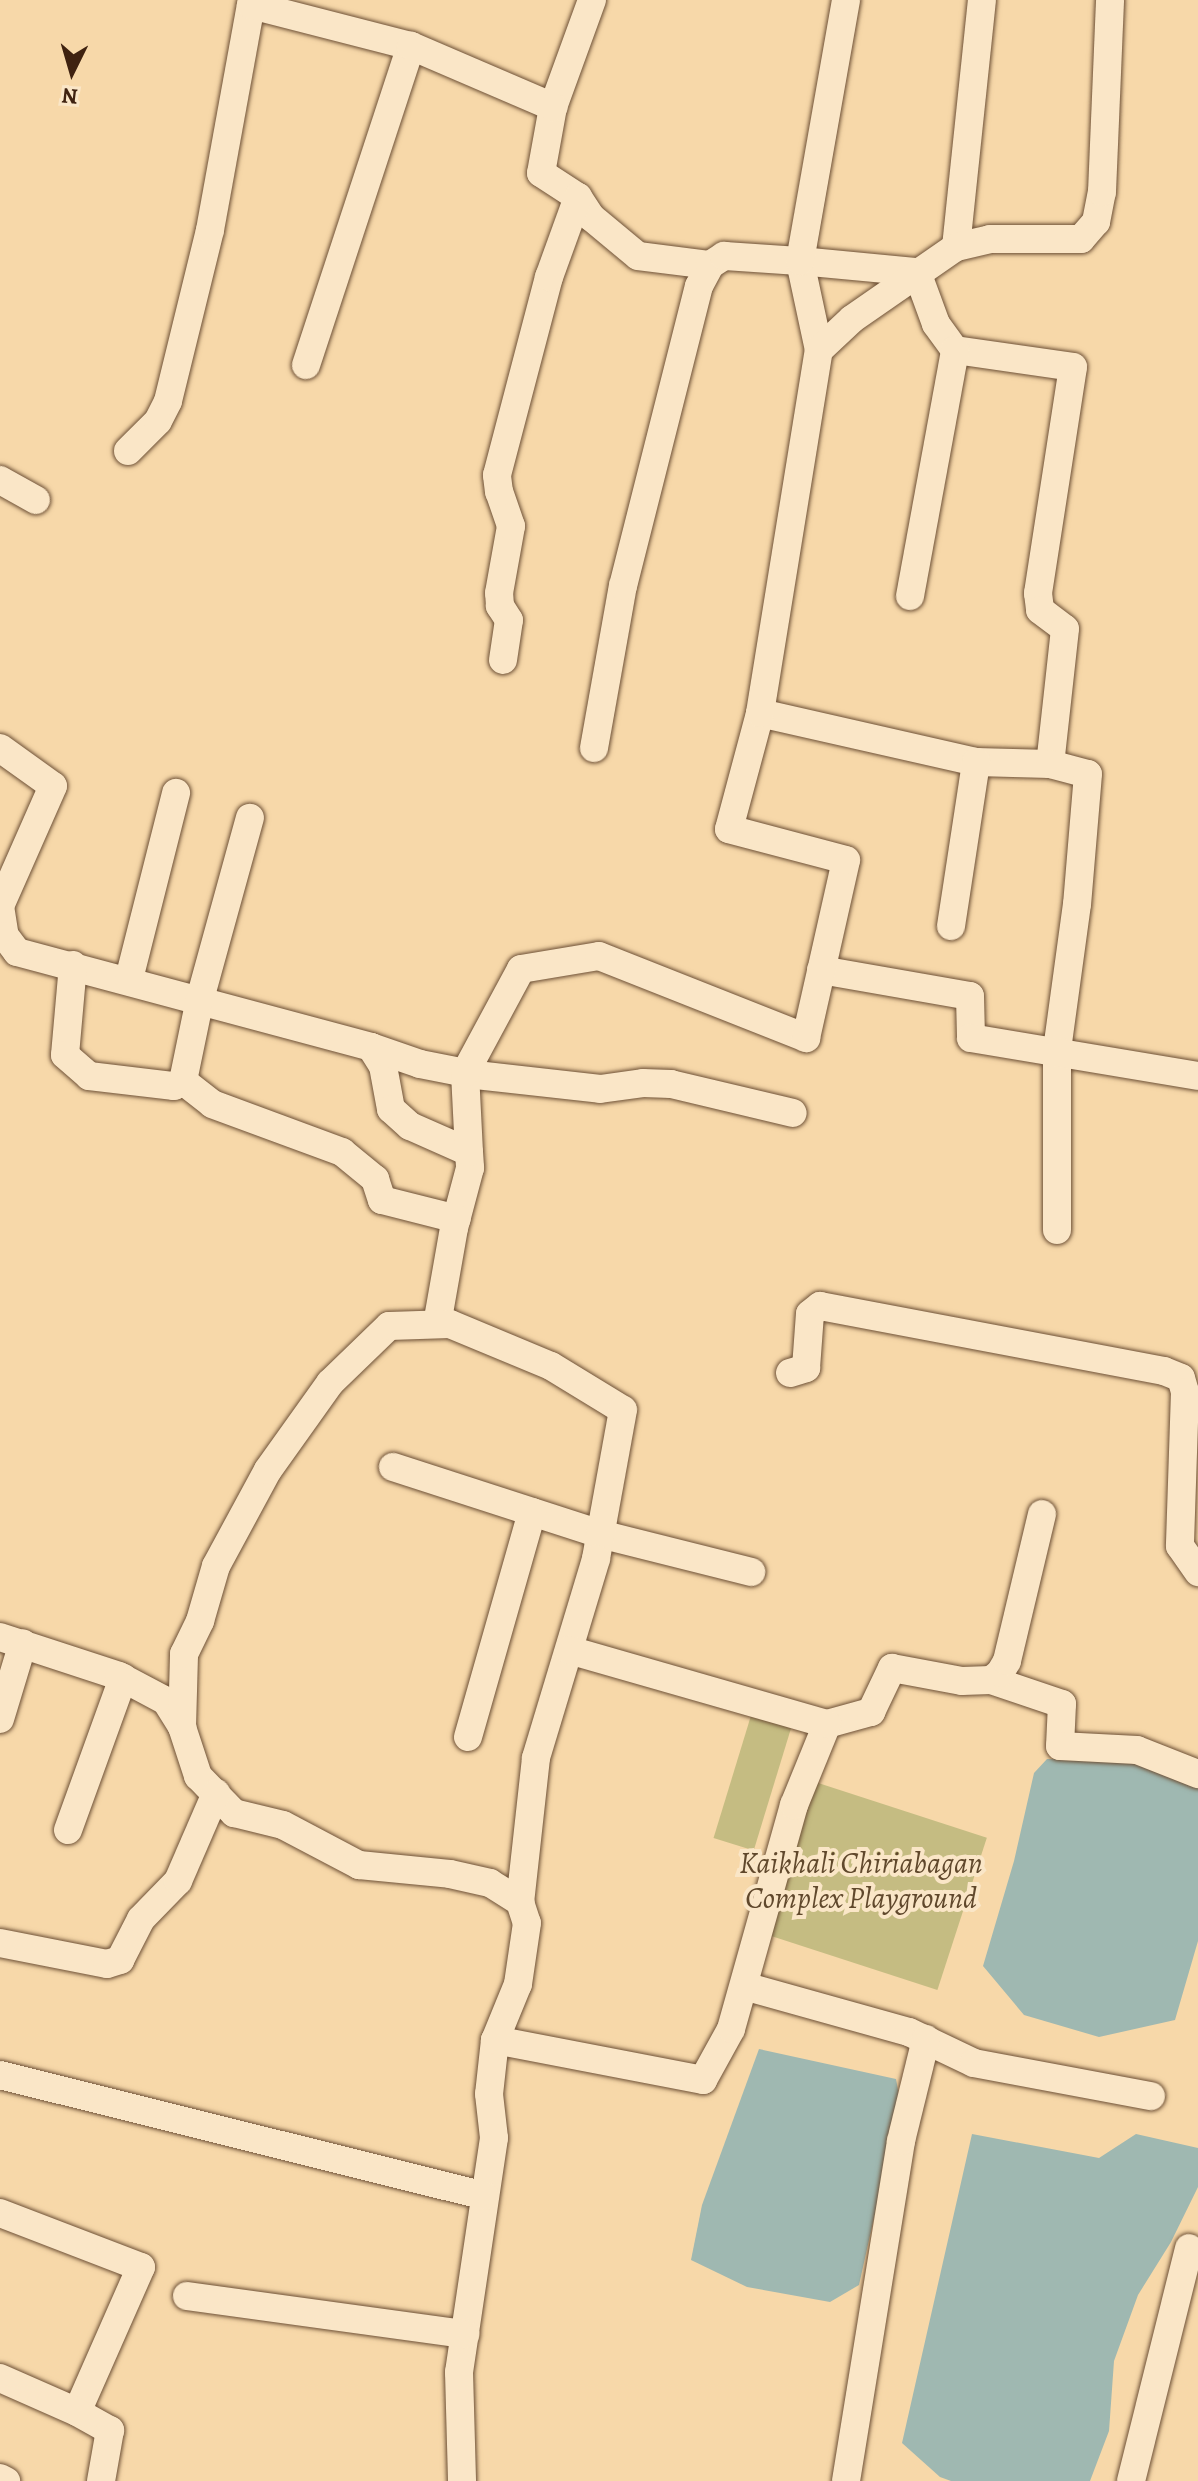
<!DOCTYPE html>
<style>
body{margin:0}
#map{position:relative;width:1198px;height:2481px;overflow:hidden;background:#f7d8a9;font-family:Alegreya,serif}
div>[style]{position:absolute}
.green>*{inset:0;background:#c5bc82;transform-origin:0 0}
.water>*{inset:0;background:#9fb8b1}
.roads{filter:drop-shadow(0 0 2px #6d5036) drop-shadow(0 0 2px #6d5036)}
.minor>*{height:28px;margin:-14px;padding:0 14px;transform-origin:14px;border-radius:14px;background:#fae6c7}
span{translate:-50% -50%;white-space:nowrap;text-align:center;line-height:1.15;-webkit-text-stroke:8px #fae6c7;paint-order:stroke}
.park-label{font-size:30px;color:#60482c;font-style:italic}
.north{position:absolute;left:32px;top:32px;width:80px;height:80px;-webkit-text-stroke:6px #fae6c7;paint-order:stroke;rotate:185deg;font-size:22px;font-weight:700;line-height:32px;text-align:center;color:#3f2210}
.north::after{content:'';display:block;margin:auto;width:28px;height:36px;background:#3f2210;clip-path:polygon(50% 0,100% 100%,50% 72%,0 100%)}
</style>
<div id="map">
<div class="green">
<div style="left:753px;top:1709px;width:42px;height:135px;rotate:17deg"></div>
<div style="left:809px;top:1780px;width:187px;height:160px;rotate:18deg"></div>
</div>
<div class="water">
<div style="clip-path:polygon(1047px 1759px,1128px 1760px,1198px 1782px,1198px 1941px,1175px 2020px,1099px 2037px,1024px 2015px,983px 1966px,1014px 1861px,1034px 1773px)"></div>
<div style="clip-path:polygon(759px 2049px,896px 2079px,900px 2101px,859px 2285px,830px 2302px,747px 2287px,691px 2260px,702px 2205px)"></div>
<div style="clip-path:polygon(972px 2134px,1099px 2158px,1136px 2134px,1198px 2148px,1198px 2187px,1171px 2242px,1138px 2295px,1114px 2361px,1109px 2431px,1090px 2481px,951px 2481px,940px 2477px,902px 2443px)"></div>
</div>
<div class="roads">
<div class="minor">
<div style="left:592px;top:0;width:114px;rotate:110deg"></div>
<div style="left:553px;top:107px;width:67px;rotate:100.3deg"></div>
<div style="left:541px;top:173px;width:44px;rotate:33deg"></div>
<div style="left:578px;top:197px;width:24px;rotate:57deg"></div>
<div style="left:591px;top:217px;width:61px;rotate:39.7deg"></div>
<div style="left:638px;top:256px;width:73px;rotate:7.1deg"></div>
<div style="left:956px;top:247px;width:248px;rotate:-84deg"></div>
<div style="left:819px;top:350px;width:91px;rotate:-102.1deg"></div>
<div style="left:800px;top:261px;width:118px;rotate:5.4deg"></div>
<div style="left:917px;top:272px;width:55px;rotate:69.9deg"></div>
<div style="left:936px;top:324px;width:32px;rotate:54deg"></div>
<div style="left:955px;top:350px;width:119px;rotate:8.2deg"></div>
<div style="left:1073px;top:367px;width:229px;rotate:98.8deg"></div>
<div style="left:1038px;top:593px;width:17px;rotate:83deg"></div>
<div style="left:1040px;top:610px;width:31px;rotate:37deg"></div>
<div style="left:1065px;top:629px;width:136px;rotate:96.3deg"></div>
<div style="left:306px;top:365px;width:336px;rotate:-71.8deg"></div>
<div style="left:128px;top:451px;width:42px;rotate:-45deg"></div>
<div style="left:158px;top:421px;width:22px;rotate:-63deg"></div>
<div style="left:168px;top:401px;width:176px;rotate:-76.2deg"></div>
<div style="left:210px;top:230px;width:229px;rotate:-79.7deg"></div>
<div style="left:251px;top:5px;width:165px;rotate:14.4deg"></div>
<div style="left:411px;top:46px;width:155px;rotate:23.2deg"></div>
<div style="left:0;top:480px;width:41px;rotate:29.1deg"></div>
<div style="left:910px;top:596px;width:250px;rotate:-79.6deg"></div>
<div style="left:503px;top:660px;width:40px;rotate:-81.5deg"></div>
<div style="left:509px;top:620px;width:17px;rotate:-123deg"></div>
<div style="left:500px;top:606px;width:13px;rotate:-94deg"></div>
<div style="left:499px;top:593px;width:68px;rotate:-79.8deg"></div>
<div style="left:511px;top:526px;width:36px;rotate:-109deg"></div>
<div style="left:499px;top:492px;width:17px;rotate:-97deg"></div>
<div style="left:497px;top:475px;width:205px;rotate:-75.3deg"></div>
<div style="left:549px;top:277px;width:85px;rotate:-70.1deg"></div>
<div style="left:760px;top:713px;width:221px;rotate:12.8deg"></div>
<div style="left:976px;top:762px;width:74px;rotate:1.5deg"></div>
<div style="left:1050px;top:764px;width:39px;rotate:15deg"></div>
<div style="left:1088px;top:774px;width:130px;rotate:94.8deg"></div>
<div style="left:1077px;top:904px;width:147px;rotate:97.8deg"></div>
<div style="left:1057px;top:1050px;width:180px;rotate:90deg"></div>
<div style="left:0;top:748px;width:65px;rotate:35.6deg"></div>
<div style="left:53px;top:786px;width:131px;rotate:113.8deg"></div>
<div style="left:594px;top:748px;width:165px;rotate:-79.9deg"></div>
<div style="left:623px;top:586px;width:309px;rotate:-75.8deg"></div>
<div style="left:699px;top:286px;width:24px;rotate:-62deg"></div>
<div style="left:710px;top:265px;width:17px;rotate:-33deg"></div>
<div style="left:724px;top:256px;width:76px;rotate:3.8deg"></div>
<div style="left:800px;top:261px;width:265px;rotate:-80deg"></div>
<div style="left:0;top:906px;width:30px;rotate:81deg"></div>
<div style="left:5px;top:936px;width:20px;rotate:53deg"></div>
<div style="left:17px;top:952px;width:367px;rotate:15deg"></div>
<div style="left:371px;top:1047px;width:22px;rotate:58deg"></div>
<div style="left:383px;top:1066px;width:44px;rotate:79.5deg"></div>
<div style="left:391px;top:1109px;width:25px;rotate:42deg"></div>
<div style="left:410px;top:1126px;width:64px;rotate:23.8deg"></div>
<div style="left:469px;top:1152px;width:16px;rotate:86deg"></div>
<div style="left:470px;top:1168px;width:62px;rotate:104.9deg"></div>
<div style="left:454px;top:1228px;width:97px;rotate:100deg"></div>
<div style="left:951px;top:926px;width:166px;rotate:-81.3deg"></div>
<div style="left:73px;top:965px;width:90px;rotate:95.1deg"></div>
<div style="left:65px;top:1055px;width:32px;rotate:41deg"></div>
<div style="left:89px;top:1076px;width:86px;rotate:6.7deg"></div>
<div style="left:174px;top:1086px;width:10px;rotate:-29deg"></div>
<div style="left:183px;top:1081px;width:84px;rotate:-78.3deg"></div>
<div style="left:200px;top:999px;width:188px;rotate:-74.6deg"></div>
<div style="left:821px;top:970px;width:151px;rotate:9.9deg"></div>
<div style="left:970px;top:996px;width:42px;rotate:88.6deg"></div>
<div style="left:971px;top:1038px;width:230px;rotate:9.5deg"></div>
<div style="left:129px;top:979px;width:192px;rotate:-75.8deg"></div>
<div style="left:371px;top:1047px;width:52px;rotate:19.1deg"></div>
<div style="left:420px;top:1064px;width:57px;rotate:11.1deg"></div>
<div style="left:476px;top:1075px;width:125px;rotate:6.4deg"></div>
<div style="left:600px;top:1089px;width:43px;rotate:-7.9deg"></div>
<div style="left:643px;top:1083px;width:28px;rotate:2deg"></div>
<div style="left:671px;top:1084px;width:125px;rotate:13.4deg"></div>
<div style="left:183px;top:1081px;width:37px;rotate:38deg"></div>
<div style="left:212px;top:1104px;width:139px;rotate:20.3deg"></div>
<div style="left:342px;top:1152px;width:43px;rotate:39.3deg"></div>
<div style="left:375px;top:1179px;width:22px;rotate:72deg"></div>
<div style="left:382px;top:1200px;width:77px;rotate:14.2deg"></div>
<div style="left:469px;top:1152px;width:79px;rotate:-92.9deg"></div>
<div style="left:465px;top:1073px;width:118px;rotate:-61.7deg"></div>
<div style="left:521px;top:969px;width:79px;rotate:-9.5deg"></div>
<div style="left:599px;top:956px;width:223px;rotate:21.6deg"></div>
<div style="left:806px;top:1038px;width:182px;rotate:-77.3deg"></div>
<div style="left:846px;top:860px;width:121px;rotate:-165.2deg"></div>
<div style="left:729px;top:829px;width:120px;rotate:-75deg"></div>
<div style="left:760px;top:713px;width:368px;rotate:-80.8deg"></div>
<div style="left:819px;top:350px;width:45px;rotate:-43.2deg"></div>
<div style="left:852px;top:319px;width:126px;rotate:-34.7deg"></div>
<div style="left:956px;top:247px;width:35px;rotate:-13deg"></div>
<div style="left:990px;top:239px;width:91px"></div>
<div style="left:1081px;top:239px;width:23px;rotate:-49deg"></div>
<div style="left:1096px;top:222px;width:31px;rotate:-79deg"></div>
<div style="left:1102px;top:192px;width:192px;rotate:-87.6deg"></div>
<div style="left:790px;top:1373px;width:17px;rotate:-17deg"></div>
<div style="left:806px;top:1368px;width:54px;rotate:-85.8deg"></div>
<div style="left:810px;top:1314px;width:13px;rotate:-39deg"></div>
<div style="left:820px;top:1306px;width:350px;rotate:10.7deg"></div>
<div style="left:1164px;top:1371px;width:18px;rotate:22deg"></div>
<div style="left:1181px;top:1378px;width:15px;rotate:74deg"></div>
<div style="left:1185px;top:1392px;width:154px;rotate:91.9deg"></div>
<div style="left:1180px;top:1546px;width:32px;rotate:55deg"></div>
<div style="left:393px;top:1467px;width:218px;rotate:17.9deg"></div>
<div style="left:600px;top:1534px;width:156px;rotate:14.1deg"></div>
<div style="left:0;top:1637px;width:125px;rotate:18.1deg"></div>
<div style="left:119px;top:1676px;width:53px;rotate:28deg"></div>
<div style="left:166px;top:1701px;width:31px;rotate:58deg"></div>
<div style="left:182px;top:1727px;width:52px;rotate:71.9deg"></div>
<div style="left:198px;top:1776px;width:52px;rotate:45.8deg"></div>
<div style="left:234px;top:1813px;width:50px;rotate:13.8deg"></div>
<div style="left:283px;top:1825px;width:86px;rotate:27.8deg"></div>
<div style="left:359px;top:1865px;width:91px;rotate:5.6deg"></div>
<div style="left:450px;top:1874px;width:41px;rotate:12.7deg"></div>
<div style="left:490px;top:1883px;width:36px;rotate:32deg"></div>
<div style="left:520px;top:1902px;width:22px;rotate:72deg"></div>
<div style="left:527px;top:1923px;width:62px;rotate:98.4deg"></div>
<div style="left:518px;top:1984px;width:61px;rotate:112.3deg"></div>
<div style="left:495px;top:2040px;width:54px;rotate:96.3deg"></div>
<div style="left:489px;top:2094px;width:44px;rotate:83.5deg"></div>
<div style="left:494px;top:2138px;width:237px;rotate:98.5deg"></div>
<div style="left:459px;top:2372px;width:109px;rotate:88.4deg"></div>
<div style="left:991px;top:1680px;width:75px;rotate:18.7deg"></div>
<div style="left:1062px;top:1704px;width:42px;rotate:92.7deg"></div>
<div style="left:1060px;top:1746px;width:77px;rotate:3deg"></div>
<div style="left:1137px;top:1750px;width:66px;rotate:21.5deg"></div>
<div style="left:0;top:1719px;width:79px;rotate:-73.2deg"></div>
<div style="left:827px;top:1724px;width:46px;rotate:-15.3deg"></div>
<div style="left:871px;top:1712px;width:49px;rotate:-64.5deg"></div>
<div style="left:892px;top:1668px;width:71px;rotate:10.5deg"></div>
<div style="left:962px;top:1681px;width:29px;rotate:-2deg"></div>
<div style="left:991px;top:1680px;width:11px;rotate:-38deg"></div>
<div style="left:1000px;top:1673px;width:14px;rotate:-60deg"></div>
<div style="left:1007px;top:1661px;width:151px;rotate:-76.6deg"></div>
<div style="left:182px;top:1727px;width:73px;rotate:-88.4deg"></div>
<div style="left:184px;top:1654px;width:37px;rotate:-64deg"></div>
<div style="left:200px;top:1621px;width:57px;rotate:-73.8deg"></div>
<div style="left:216px;top:1566px;width:109px;rotate:-61.6deg"></div>
<div style="left:268px;top:1470px;width:107px;rotate:-54.5deg"></div>
<div style="left:330px;top:1383px;width:82px;rotate:-44deg"></div>
<div style="left:389px;top:1326px;width:61px;rotate:-1.9deg"></div>
<div style="left:450px;top:1324px;width:109px;rotate:22.6deg"></div>
<div style="left:551px;top:1366px;width:84px;rotate:31.4deg"></div>
<div style="left:623px;top:1410px;width:151px;rotate:100.3deg"></div>
<div style="left:596px;top:1559px;width:208px;rotate:106.8deg"></div>
<div style="left:536px;top:1758px;width:145px;rotate:96.3deg"></div>
<div style="left:468px;top:1737px;width:234px;rotate:-74.1deg"></div>
<div style="left:68px;top:1830px;width:162px;rotate:-70.1deg"></div>
<div style="left:0;top:1943px;width:109px;rotate:11.1deg"></div>
<div style="left:107px;top:1964px;width:14px;rotate:-17deg"></div>
<div style="left:120px;top:1960px;width:46px;rotate:-62.9deg"></div>
<div style="left:141px;top:1919px;width:53px;rotate:-45.8deg"></div>
<div style="left:178px;top:1881px;width:96px;rotate:-66.6deg"></div>
<div style="left:744px;top:1986px;width:171px;rotate:15.6deg"></div>
<div style="left:909px;top:2032px;width:72px;rotate:25.5deg"></div>
<div style="left:974px;top:2063px;width:180px;rotate:10.6deg"></div>
<div style="left:495px;top:2040px;width:212px;rotate:10.9deg"></div>
<div style="left:703px;top:2080px;width:58px;rotate:-61.2deg"></div>
<div style="left:731px;top:2029px;width:233px;rotate:-74.3deg"></div>
<div style="left:794px;top:1805px;width:87px;rotate:-67.8deg"></div>
<div style="left:827px;top:1724px;width:268px;rotate:-164deg"></div>
<div style="left:0;top:2075px;width:499px;rotate:14deg"></div>
<div style="left:0;top:2213px;width:151px;rotate:21deg"></div>
<div style="left:141px;top:2267px;width:158px;rotate:113.8deg"></div>
<div style="left:77px;top:2412px;width:38px;rotate:29deg"></div>
<div style="left:110px;top:2430px;width:52px;rotate:100deg"></div>
<div style="left:187px;top:2296px;width:281px;rotate:7.8deg"></div>
<div style="left:0;top:2378px;width:84px;rotate:23.8deg"></div>
<div style="left:0;top:2478px;width:7px;rotate:27deg"></div>
<div style="left:846px;top:2481px;width:344px;rotate:-80.8deg"></div>
<div style="left:901px;top:2141px;width:105px;rotate:-76.2deg"></div>
<div style="left:1131px;top:2481px;width:240px;rotate:-76deg"></div>
</div>
</div>
<div class="park-label">
<span style="left:861px;top:1880px">Kaikhali Chiriabagan<br>Complex Playground</span>
</div>
<div class="north">N</div>
</div>
